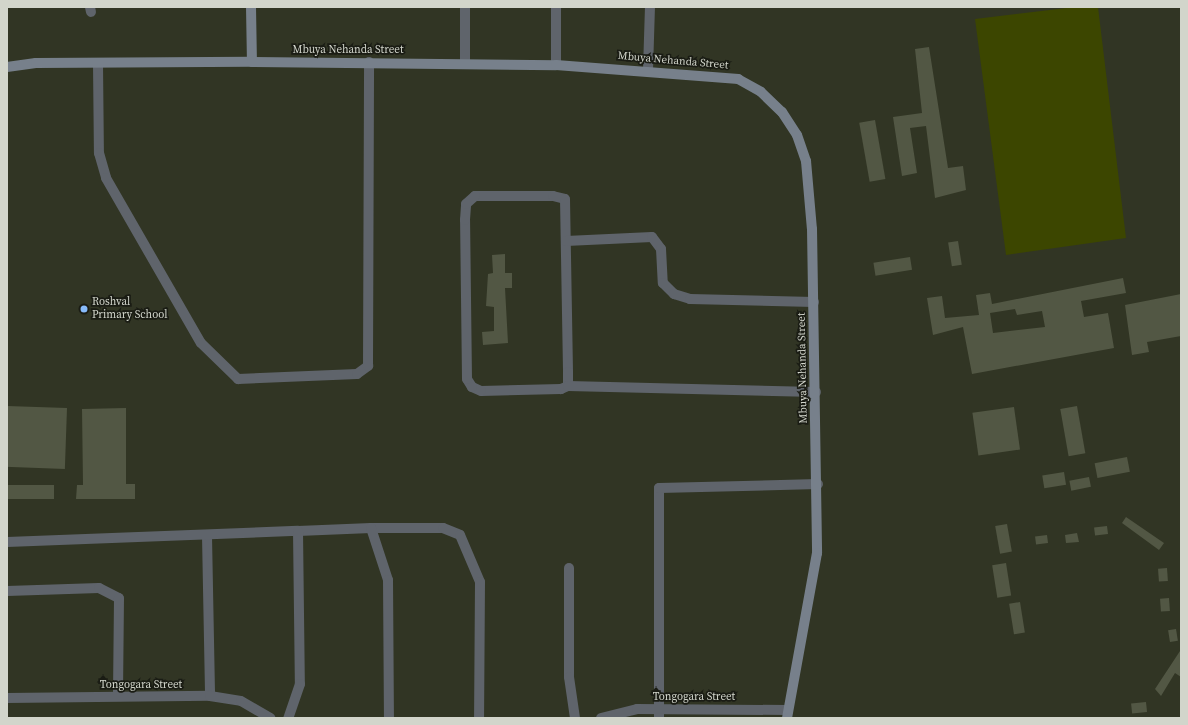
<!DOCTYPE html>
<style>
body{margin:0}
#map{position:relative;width:1188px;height:725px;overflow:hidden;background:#313524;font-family:"Source Serif 4",serif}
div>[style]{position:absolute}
.green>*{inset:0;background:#3c4600}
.building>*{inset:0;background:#525744;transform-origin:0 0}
.street>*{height:10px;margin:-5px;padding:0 5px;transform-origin:5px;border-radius:5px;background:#5f646b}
.secondary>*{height:10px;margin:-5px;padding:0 5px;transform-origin:5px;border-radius:5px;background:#77808b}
.dots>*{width:11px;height:11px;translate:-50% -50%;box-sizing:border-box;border:2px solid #1a1c14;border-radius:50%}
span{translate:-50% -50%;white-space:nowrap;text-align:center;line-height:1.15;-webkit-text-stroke:3.5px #1a1c14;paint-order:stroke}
.street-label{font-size:11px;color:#d2d5cb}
.poi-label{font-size:11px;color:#d2d5cb}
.left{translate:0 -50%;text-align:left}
.frame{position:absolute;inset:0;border:8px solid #d2d5cb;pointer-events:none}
</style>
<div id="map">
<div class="green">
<div style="clip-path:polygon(1075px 7px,1098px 7px,1126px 238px,1006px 255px,975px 19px)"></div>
</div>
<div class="building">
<div style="clip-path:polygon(929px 47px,948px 168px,963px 166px,966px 190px,935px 198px,926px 126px,910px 128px,917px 173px,902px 176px,893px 117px,922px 113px,915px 49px)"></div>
<div style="left:875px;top:120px;width:60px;height:16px;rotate:80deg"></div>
<div style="left:958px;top:241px;width:24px;height:10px;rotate:81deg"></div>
<div style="clip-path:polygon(505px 254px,505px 273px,512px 273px,512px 288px,505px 288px,508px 343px,483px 345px,482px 332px,494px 331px,494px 307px,486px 306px,488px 274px,493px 273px,492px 255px)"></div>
<div style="left:910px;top:257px;width:13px;height:37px;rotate:81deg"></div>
<div style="clip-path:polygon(evenodd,1123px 278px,1126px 293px,1081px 301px,1084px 317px,1108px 313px,1114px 348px,972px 374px,963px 327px,933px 335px,927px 298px,942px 296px,945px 318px,979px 315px,976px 295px,990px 293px,992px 304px,1123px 278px,1015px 309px,1017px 315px,1042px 311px,1045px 327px,993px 333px,990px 313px,1015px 309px)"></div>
<div style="clip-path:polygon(1181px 294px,1181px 336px,1147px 342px,1149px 352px,1132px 355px,1125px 305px)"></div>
<div style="left:1077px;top:406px;width:48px;height:17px;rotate:80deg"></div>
<div style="left:1014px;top:407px;width:43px;height:42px;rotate:82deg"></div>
<div style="left:67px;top:408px;width:61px;height:60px;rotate:92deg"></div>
<div style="clip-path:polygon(126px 408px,126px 484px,135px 484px,135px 499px,76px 499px,77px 485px,83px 485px,82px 409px)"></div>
<div style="left:1127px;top:457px;width:15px;height:33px;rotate:79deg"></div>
<div style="left:1064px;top:472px;width:13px;height:22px;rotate:81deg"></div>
<div style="left:1089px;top:477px;width:10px;height:20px;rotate:79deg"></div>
<div style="left:7px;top:485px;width:47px;height:14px"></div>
<div style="clip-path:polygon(1126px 517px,1164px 543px,1159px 550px,1122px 523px)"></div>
<div style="left:1007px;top:524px;width:28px;height:12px;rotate:80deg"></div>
<div style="left:1107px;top:526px;width:8px;height:13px;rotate:83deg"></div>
<div style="clip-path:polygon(1077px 533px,1079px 542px,1066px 543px,1065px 535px)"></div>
<div style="left:1047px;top:535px;width:8px;height:12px;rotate:83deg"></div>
<div style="left:1006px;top:563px;width:33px;height:14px;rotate:81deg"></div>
<div style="left:1167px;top:568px;width:13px;height:9px;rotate:86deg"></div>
<div style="left:1169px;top:598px;width:13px;height:9px;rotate:86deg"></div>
<div style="left:1020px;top:602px;width:31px;height:11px;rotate:81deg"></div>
<div style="left:1176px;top:629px;width:12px;height:8px;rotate:81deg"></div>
<div style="clip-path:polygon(1180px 651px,1181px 677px,1175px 673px,1161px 696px,1155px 689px)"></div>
<div style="left:1146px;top:702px;width:10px;height:15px;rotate:84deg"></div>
</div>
<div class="street">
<div style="left:90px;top:7px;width:5px;rotate:79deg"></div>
<div style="left:465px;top:7px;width:56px;rotate:90deg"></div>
<div style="left:98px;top:64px;width:89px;rotate:89.4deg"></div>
<div style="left:99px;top:153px;width:26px;rotate:74deg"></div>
<div style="left:106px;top:178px;width:190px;rotate:60.1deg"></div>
<div style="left:201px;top:343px;width:52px;rotate:44.2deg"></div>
<div style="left:238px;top:379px;width:119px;rotate:-2.4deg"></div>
<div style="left:357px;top:374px;width:14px;rotate:-36deg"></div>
<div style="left:368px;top:366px;width:304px;rotate:-89.8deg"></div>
<div style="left:556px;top:65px;width:58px;rotate:-90deg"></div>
<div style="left:648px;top:70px;width:63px;rotate:-88.2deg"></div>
<div style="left:475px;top:196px;width:78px"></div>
<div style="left:553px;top:196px;width:12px;rotate:14deg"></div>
<div style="left:565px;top:199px;width:173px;rotate:89deg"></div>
<div style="left:568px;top:372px;width:14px;rotate:90deg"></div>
<div style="left:568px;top:386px;width:8px;rotate:157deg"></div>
<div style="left:561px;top:389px;width:80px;rotate:178.6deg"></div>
<div style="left:481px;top:391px;width:10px;rotate:-156deg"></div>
<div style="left:472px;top:387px;width:9px;rotate:-122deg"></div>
<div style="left:467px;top:379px;width:159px;rotate:-90.7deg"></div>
<div style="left:465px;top:220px;width:16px;rotate:-86deg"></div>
<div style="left:466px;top:204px;width:12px;rotate:-42deg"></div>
<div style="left:566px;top:241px;width:86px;rotate:-2.7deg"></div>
<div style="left:652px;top:237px;width:15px;rotate:53deg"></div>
<div style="left:661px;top:249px;width:34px;rotate:87deg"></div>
<div style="left:663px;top:283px;width:16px;rotate:45deg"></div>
<div style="left:674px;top:294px;width:17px;rotate:17deg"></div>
<div style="left:690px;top:299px;width:124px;rotate:1.4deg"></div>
<div style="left:568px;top:386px;width:248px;rotate:1.4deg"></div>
<div style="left:371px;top:528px;width:72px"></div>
<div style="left:443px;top:528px;width:18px;rotate:22deg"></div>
<div style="left:460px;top:535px;width:51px;rotate:66.9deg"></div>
<div style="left:480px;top:582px;width:136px;rotate:90.4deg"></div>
<div style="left:298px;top:531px;width:73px;rotate:-2.4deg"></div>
<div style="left:371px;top:528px;width:55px;rotate:71.9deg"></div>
<div style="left:388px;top:580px;width:138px;rotate:89.6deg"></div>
<div style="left:207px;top:536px;width:160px;rotate:88.9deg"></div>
<div style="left:7px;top:542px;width:291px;rotate:-2.2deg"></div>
<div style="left:298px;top:531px;width:153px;rotate:89.3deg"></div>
<div style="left:300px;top:684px;width:36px;rotate:109deg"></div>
<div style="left:569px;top:568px;width:109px;rotate:90deg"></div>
<div style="left:569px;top:677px;width:41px;rotate:81.7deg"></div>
<div style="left:7px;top:591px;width:92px;rotate:-1.9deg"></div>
<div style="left:99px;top:588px;width:22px;rotate:27deg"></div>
<div style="left:119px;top:598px;width:98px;rotate:90.6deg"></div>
<div style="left:7px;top:698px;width:203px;rotate:-0.6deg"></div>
<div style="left:210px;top:696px;width:31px;rotate:9deg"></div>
<div style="left:241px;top:701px;width:34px;rotate:30deg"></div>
<div style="left:601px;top:718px;width:37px;rotate:-14deg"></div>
<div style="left:637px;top:709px;width:151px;rotate:0.4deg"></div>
<div style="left:659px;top:718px;width:230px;rotate:-90deg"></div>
<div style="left:659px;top:488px;width:159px;rotate:-1.4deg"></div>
</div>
<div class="secondary">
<div style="left:251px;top:7px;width:55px;rotate:89deg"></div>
<div style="left:7px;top:67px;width:29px;rotate:-8deg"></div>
<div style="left:36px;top:63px;width:216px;rotate:-0.3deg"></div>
<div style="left:252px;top:62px;width:304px;rotate:0.6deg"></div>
<div style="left:556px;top:65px;width:183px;rotate:4.4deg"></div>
<div style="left:738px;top:79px;width:26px;rotate:29deg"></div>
<div style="left:761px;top:92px;width:29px;rotate:44deg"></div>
<div style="left:782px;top:112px;width:27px;rotate:57deg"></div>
<div style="left:797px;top:135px;width:28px;rotate:71deg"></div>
<div style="left:806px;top:161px;width:68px;rotate:85deg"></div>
<div style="left:812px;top:229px;width:324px;rotate:89.1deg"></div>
<div style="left:817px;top:553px;width:168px;rotate:100.3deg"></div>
</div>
<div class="dots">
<div style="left:84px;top:309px;background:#87bbfb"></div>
</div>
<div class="street-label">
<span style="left:348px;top:50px">Mbuya Nehanda Street</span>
<span style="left:673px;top:61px;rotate:5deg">Mbuya Nehanda Street</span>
<span style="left:803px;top:368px;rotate:-91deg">Mbuya Nehanda Street</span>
<span style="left:141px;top:685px">Tongogara Street</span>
<span style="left:694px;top:697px">Tongogara Street</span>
</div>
<div class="poi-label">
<span class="left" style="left:92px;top:309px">Roshval<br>Primary School</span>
</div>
<div class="frame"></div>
</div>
